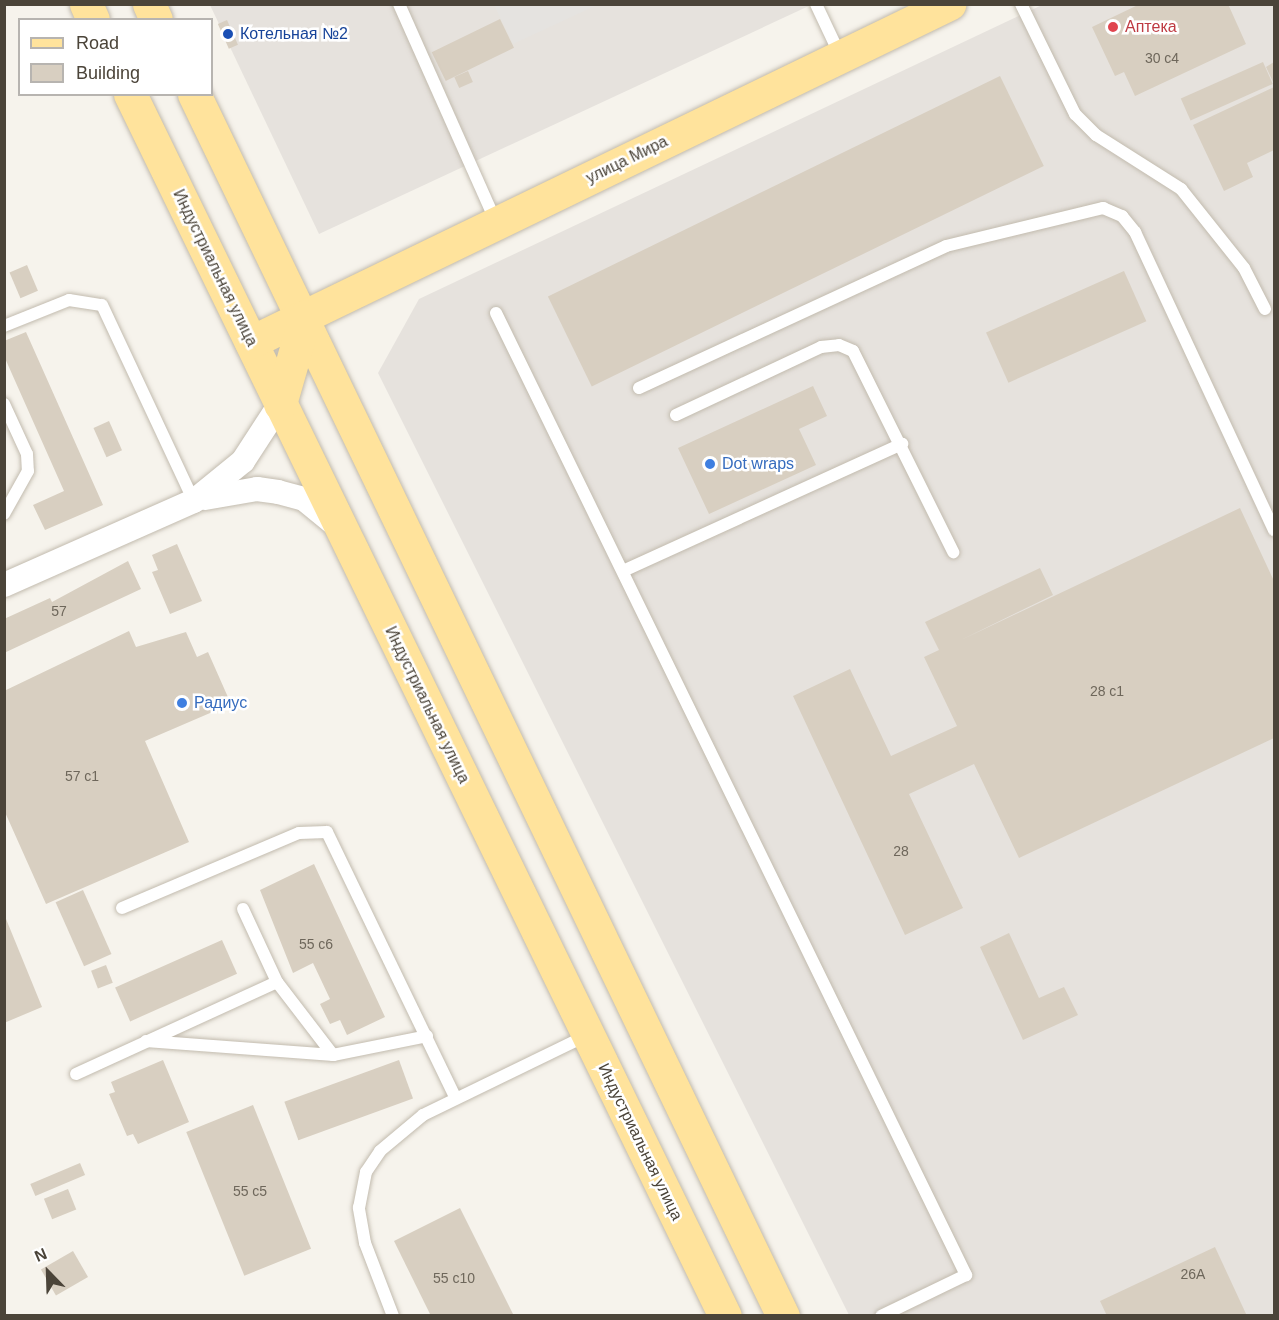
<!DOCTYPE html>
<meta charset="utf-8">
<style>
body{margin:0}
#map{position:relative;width:1279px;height:1320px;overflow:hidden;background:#f6f3ec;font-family:Helvetica,sans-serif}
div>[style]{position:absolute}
.industrial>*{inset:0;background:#e6e2dd}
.parking>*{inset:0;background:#e5e3e0}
.building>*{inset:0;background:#d8cfc1;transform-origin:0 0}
.roads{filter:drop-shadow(0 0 2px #c2bbae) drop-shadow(0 0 2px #c2bbae)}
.lane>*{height:12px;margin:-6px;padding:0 6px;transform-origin:6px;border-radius:6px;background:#fff}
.street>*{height:24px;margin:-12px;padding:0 12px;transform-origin:12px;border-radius:12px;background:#fff}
.primary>*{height:33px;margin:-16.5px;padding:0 16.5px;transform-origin:16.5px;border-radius:16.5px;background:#ffe39c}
.dots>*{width:16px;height:16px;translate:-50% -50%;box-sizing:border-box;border:3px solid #fff;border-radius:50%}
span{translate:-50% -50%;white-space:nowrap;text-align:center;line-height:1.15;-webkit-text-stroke:5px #fff;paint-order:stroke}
.number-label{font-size:14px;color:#6e675b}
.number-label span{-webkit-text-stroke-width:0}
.health-label{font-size:16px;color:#be3a42}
.left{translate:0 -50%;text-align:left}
.transit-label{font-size:16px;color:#164399}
.street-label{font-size:16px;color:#4b4439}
.shop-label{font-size:16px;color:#366cbe}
.frame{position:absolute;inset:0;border:6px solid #4b4439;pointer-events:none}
.legend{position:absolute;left:18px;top:18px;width:195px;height:78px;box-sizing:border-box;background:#fff;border:2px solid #b7b4b0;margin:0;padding:8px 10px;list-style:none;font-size:18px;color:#4b4439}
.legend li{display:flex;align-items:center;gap:12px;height:30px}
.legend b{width:30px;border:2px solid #b7b4b0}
.north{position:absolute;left:18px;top:1242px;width:60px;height:60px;-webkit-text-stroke:4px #fff;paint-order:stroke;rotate:337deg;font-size:16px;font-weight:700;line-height:24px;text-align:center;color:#4b4439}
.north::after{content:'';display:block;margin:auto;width:21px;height:27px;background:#4b4439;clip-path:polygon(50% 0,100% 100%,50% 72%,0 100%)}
</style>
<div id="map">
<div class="industrial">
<div style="clip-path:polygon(210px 5px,811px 5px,319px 234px)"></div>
<div style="clip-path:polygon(1042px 5px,1274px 5px,1274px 1315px,849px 1315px,378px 373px,419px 299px)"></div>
</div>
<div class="parking">
<div style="clip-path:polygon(494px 5px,597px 5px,513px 44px)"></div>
</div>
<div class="building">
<div style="clip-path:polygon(1140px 4px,1228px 4px,1246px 44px,1135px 96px,1124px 72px,1115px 76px,1092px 27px)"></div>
<div style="left:500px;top:19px;width:32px;height:76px;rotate:64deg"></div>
<div style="left:227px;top:20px;width:27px;height:10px;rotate:66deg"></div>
<div style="left:1263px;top:62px;width:24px;height:90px;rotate:66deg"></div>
<div style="clip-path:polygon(1274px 62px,1274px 84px,1266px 67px)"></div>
<div style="left:468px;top:71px;width:12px;height:15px;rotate:66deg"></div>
<div style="left:1000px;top:76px;width:100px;height:503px;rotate:64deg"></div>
<div style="clip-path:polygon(1274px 87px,1274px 150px,1247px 163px,1253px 177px,1224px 191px,1193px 125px)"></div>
<div style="left:27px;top:265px;width:28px;height:19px;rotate:67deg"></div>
<div style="left:1124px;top:271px;width:55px;height:151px;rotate:66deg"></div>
<div style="clip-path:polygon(26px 332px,103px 505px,45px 530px,33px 505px,64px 491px,4px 356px,4px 341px)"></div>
<div style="clip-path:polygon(813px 386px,827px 416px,799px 429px,816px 465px,709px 514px,678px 448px)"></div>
<div style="left:109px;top:421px;width:32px;height:17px;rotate:66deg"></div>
<div style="clip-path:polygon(1240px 508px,1274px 581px,1274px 738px,1019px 858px,974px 764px,909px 794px,963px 908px,905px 935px,793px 696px,850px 669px,891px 756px,957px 726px,924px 657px,939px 650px,925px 622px,1040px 568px,1053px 595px,961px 640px)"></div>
<div style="clip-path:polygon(177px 544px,202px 601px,170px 614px,152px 572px,158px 570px,152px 555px)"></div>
<div style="clip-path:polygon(128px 561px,141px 589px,4px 653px,4px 619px,50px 598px,52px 602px)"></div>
<div style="clip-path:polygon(129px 631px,136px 647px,186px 632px,197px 657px,208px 652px,231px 704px,145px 741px,189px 842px,46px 904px,4px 810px,4px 691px)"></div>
<div style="clip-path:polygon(314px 864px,385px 1017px,347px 1035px,340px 1020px,330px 1024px,320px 1004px,330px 999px,313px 963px,293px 973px,260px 890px)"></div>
<div style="left:83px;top:890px;width:70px;height:30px;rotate:66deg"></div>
<div style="clip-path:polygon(4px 914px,42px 1007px,4px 1023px)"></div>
<div style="clip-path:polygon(1009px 933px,1039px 998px,1064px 987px,1078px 1015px,1023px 1040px,980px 947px)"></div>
<div style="left:222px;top:940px;width:37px;height:117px;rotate:66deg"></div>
<div style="left:106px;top:965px;width:19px;height:16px;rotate:69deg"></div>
<div style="clip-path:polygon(163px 1060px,189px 1122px,138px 1144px,133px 1134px,127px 1136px,109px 1094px,115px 1092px,111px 1082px)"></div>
<div style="left:399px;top:1060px;width:41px;height:122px;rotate:70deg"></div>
<div style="left:253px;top:1105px;width:155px;height:72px;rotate:68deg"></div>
<div style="left:80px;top:1163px;width:13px;height:54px;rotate:67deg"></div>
<div style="left:68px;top:1189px;width:22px;height:26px;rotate:68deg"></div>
<div style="clip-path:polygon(460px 1208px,514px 1316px,431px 1316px,394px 1241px)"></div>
<div style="clip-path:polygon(1215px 1247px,1247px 1316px,1107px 1316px,1100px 1301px)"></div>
<div style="left:73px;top:1251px;width:30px;height:37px;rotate:60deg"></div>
</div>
<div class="roads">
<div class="lane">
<div style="left:399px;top:4px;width:239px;rotate:66deg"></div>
<div style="left:816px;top:4px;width:56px;rotate:64.8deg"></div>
<div style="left:1021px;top:4px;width:123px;rotate:63.9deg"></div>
<div style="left:1075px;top:114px;width:30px;rotate:45deg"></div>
<div style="left:1096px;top:135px;width:101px;rotate:32.4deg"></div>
<div style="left:1181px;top:189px;width:101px;rotate:51.4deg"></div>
<div style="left:1244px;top:268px;width:46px;rotate:62.9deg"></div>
<div style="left:496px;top:313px;width:1071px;rotate:63.96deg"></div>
<div style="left:966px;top:1275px;width:94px;rotate:154.2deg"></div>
<div style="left:4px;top:326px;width:70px;rotate:-21.8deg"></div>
<div style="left:69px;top:300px;width:33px;rotate:9deg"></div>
<div style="left:102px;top:305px;width:217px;rotate:64.9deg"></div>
<div style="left:639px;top:388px;width:338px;rotate:-24.8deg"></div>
<div style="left:946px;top:246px;width:162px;rotate:-13.6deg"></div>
<div style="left:1103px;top:208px;width:21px;rotate:23deg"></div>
<div style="left:1122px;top:216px;width:21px;rotate:51deg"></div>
<div style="left:1135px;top:232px;width:329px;rotate:65deg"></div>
<div style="left:4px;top:404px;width:55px;rotate:65.3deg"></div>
<div style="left:27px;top:454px;width:17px;rotate:87deg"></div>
<div style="left:28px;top:471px;width:49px;rotate:119.2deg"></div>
<div style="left:676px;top:415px;width:160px;rotate:-25.1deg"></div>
<div style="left:821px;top:347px;width:18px;rotate:-6deg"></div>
<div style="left:839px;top:345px;width:15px;rotate:23deg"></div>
<div style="left:853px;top:351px;width:225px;rotate:63.5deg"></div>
<div style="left:623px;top:571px;width:307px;rotate:-24.5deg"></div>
<div style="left:122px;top:908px;width:192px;rotate:-23deg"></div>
<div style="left:299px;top:833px;width:28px;rotate:-2deg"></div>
<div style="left:327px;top:832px;width:294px;rotate:64.2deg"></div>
<div style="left:243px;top:909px;width:81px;rotate:65deg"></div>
<div style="left:277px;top:982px;width:92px;rotate:52.5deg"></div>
<div style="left:146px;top:1041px;width:188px;rotate:4.3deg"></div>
<div style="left:333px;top:1055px;width:96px;rotate:-11.4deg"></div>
<div style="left:76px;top:1074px;width:221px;rotate:-24.6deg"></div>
<div style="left:393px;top:1316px;width:78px;rotate:-111deg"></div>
<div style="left:365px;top:1243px;width:36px;rotate:-100deg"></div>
<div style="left:359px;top:1208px;width:37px;rotate:-79deg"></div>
<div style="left:366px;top:1172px;width:25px;rotate:-56deg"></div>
<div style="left:380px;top:1151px;width:56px;rotate:-39.9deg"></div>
<div style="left:423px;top:1115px;width:183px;rotate:-25.9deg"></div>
</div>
<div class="street">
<div style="left:205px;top:498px;width:53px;rotate:-9.8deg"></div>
<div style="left:257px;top:489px;width:21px;rotate:8deg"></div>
<div style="left:278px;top:492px;width:27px;rotate:15deg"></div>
<div style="left:304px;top:499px;width:41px;rotate:39.1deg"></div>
<div style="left:4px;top:585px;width:208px;rotate:-23.9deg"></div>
<div style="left:194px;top:501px;width:63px;rotate:-39.2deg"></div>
<div style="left:243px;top:461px;width:68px;rotate:-57deg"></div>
</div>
<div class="primary">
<div style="left:86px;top:4px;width:17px;rotate:66deg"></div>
<div style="left:149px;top:4px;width:17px;rotate:66deg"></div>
<div style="left:130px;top:94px;width:1359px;rotate:64.04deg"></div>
<div style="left:194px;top:94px;width:1357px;rotate:64.27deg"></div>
<div style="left:251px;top:342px;width:776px;rotate:-25.84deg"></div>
<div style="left:280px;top:404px;width:91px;rotate:-74deg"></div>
</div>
</div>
<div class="dots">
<div style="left:1113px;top:27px;background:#e0444e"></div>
<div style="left:228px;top:34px;background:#1a4fb4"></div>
<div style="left:710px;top:464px;background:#3f7fe0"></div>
<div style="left:182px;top:703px;background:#3f7fe0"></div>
</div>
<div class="number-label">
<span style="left:1162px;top:58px">30 с4</span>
<span style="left:59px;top:611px">57</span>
<span style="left:1107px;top:691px">28 с1</span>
<span style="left:82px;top:776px">57 с1</span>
<span style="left:901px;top:851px">28</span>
<span style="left:316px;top:944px">55 с6</span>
<span style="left:250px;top:1191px">55 с5</span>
<span style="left:1193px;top:1274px">26А</span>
<span style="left:454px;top:1278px">55 с10</span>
</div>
<div class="health-label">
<span class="left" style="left:1125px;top:27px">Аптека</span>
</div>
<div class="transit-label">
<span class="left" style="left:240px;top:34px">Котельная №2</span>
</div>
<div class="street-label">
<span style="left:627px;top:160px;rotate:-26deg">улица Мира</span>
<span style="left:215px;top:268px;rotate:64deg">Индустриальная улица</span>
<span style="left:427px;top:705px;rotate:64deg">Индустриальная улица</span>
<span style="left:640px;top:1142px;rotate:64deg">Индустриальная улица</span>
</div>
<div class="shop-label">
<span class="left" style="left:722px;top:464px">Dot wraps</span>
<span class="left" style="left:194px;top:703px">Радиус</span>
</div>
<div class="frame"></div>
<ul class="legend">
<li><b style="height:8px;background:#ffe39c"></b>Road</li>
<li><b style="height:16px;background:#d8cfc1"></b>Building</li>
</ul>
<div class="north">N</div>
</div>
